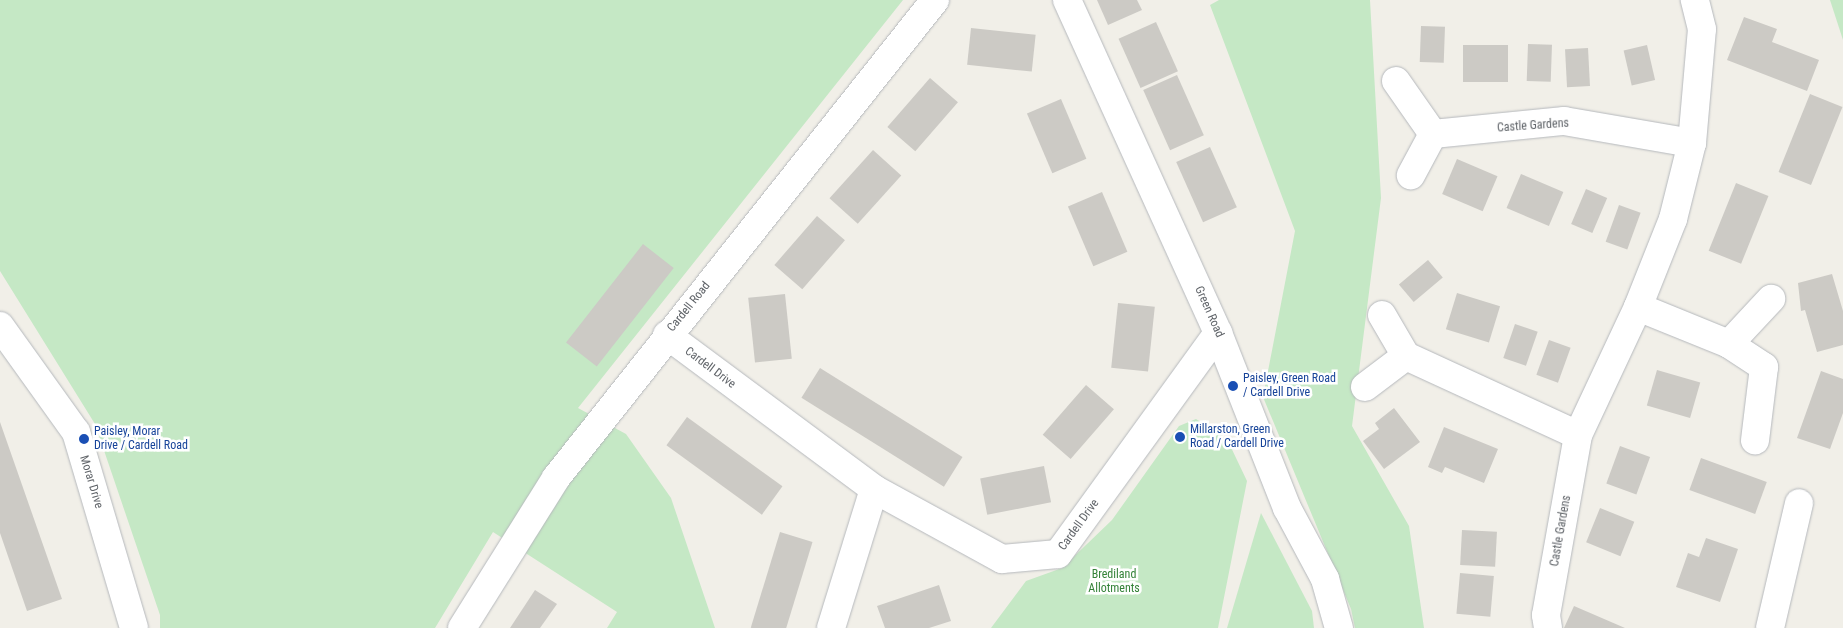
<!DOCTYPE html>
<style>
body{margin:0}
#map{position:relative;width:1843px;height:628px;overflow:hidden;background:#f1efe8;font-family:"Roboto Condensed",sans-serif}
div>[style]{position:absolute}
.green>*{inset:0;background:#c5e8c5}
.building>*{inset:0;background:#cccac5;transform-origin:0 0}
.roads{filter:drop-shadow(0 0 1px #b5b8bc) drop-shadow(0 0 1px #b5b8bc)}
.minor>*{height:28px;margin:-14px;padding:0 14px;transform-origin:14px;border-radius:14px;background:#fff}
.dots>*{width:14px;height:14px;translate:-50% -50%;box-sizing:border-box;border:2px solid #fff;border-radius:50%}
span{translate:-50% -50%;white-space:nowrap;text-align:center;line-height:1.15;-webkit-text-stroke:5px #fff;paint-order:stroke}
.street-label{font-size:12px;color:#5f6368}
.transit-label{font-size:12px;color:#164399}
.left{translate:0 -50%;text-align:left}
.park-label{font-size:12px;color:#348238}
</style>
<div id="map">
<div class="green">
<div style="clip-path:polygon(0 0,903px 0,578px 408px,626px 434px,671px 498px,715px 628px,607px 628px,617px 612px,493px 532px,435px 628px,160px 628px,160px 615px,95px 424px,0 271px)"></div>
<div style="clip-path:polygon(1219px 0,1370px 0,1381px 198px,1352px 426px,1409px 526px,1424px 628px,1355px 628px,1351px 609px,1263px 397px,1295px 231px,1210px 5px)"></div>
<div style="clip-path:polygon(1830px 0,1843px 0,1843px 40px)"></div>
<div style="clip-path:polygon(1196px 419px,1227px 439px,1247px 481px,1218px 628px,991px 628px,1026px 581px,1062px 568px,1112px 520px,1179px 426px)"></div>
<div style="clip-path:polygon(1261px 513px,1312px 611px,1314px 628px,1227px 628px)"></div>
</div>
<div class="building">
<div style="clip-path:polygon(1097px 0,1137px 0,1142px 10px,1108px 25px)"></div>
<div style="clip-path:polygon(1744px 17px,1777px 29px,1772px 42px,1819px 60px,1807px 91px,1727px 60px)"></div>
<div style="left:1156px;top:22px;width:54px;height:41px;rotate:66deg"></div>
<div style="left:1421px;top:26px;width:24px;height:36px;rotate:2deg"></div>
<div style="left:971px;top:28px;width:65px;height:37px;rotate:6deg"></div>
<div style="left:1528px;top:44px;width:24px;height:37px;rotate:2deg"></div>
<div style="left:1463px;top:45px;width:45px;height:37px"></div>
<div style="left:1647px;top:45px;width:36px;height:24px;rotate:77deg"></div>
<div style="left:1588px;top:48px;width:38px;height:23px;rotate:87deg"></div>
<div style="left:1177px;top:75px;width:66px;height:37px;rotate:66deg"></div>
<div style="left:930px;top:78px;width:37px;height:65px;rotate:41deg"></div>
<div style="left:1810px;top:94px;width:35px;height:84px;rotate:22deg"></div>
<div style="left:1061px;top:99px;width:65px;height:37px;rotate:67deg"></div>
<div style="left:1210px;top:147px;width:66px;height:37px;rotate:66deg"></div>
<div style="left:873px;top:150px;width:38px;height:65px;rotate:42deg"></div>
<div style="left:1457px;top:159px;width:44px;height:38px;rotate:23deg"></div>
<div style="left:1521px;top:174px;width:46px;height:37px;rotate:23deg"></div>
<div style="left:1736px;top:183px;width:35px;height:73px;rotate:22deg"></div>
<div style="left:1586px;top:189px;width:23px;height:38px;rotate:23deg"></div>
<div style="left:1102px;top:192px;width:65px;height:37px;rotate:67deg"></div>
<div style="left:1619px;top:205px;width:23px;height:39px;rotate:20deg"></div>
<div style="left:817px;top:216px;width:37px;height:65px;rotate:41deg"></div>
<div style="left:643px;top:244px;width:39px;height:125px;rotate:38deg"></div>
<div style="left:1428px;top:260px;width:23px;height:38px;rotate:50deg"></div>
<div style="clip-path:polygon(1832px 274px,1843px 311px,1843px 345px,1817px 352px,1805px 310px,1801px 311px,1798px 283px)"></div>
<div style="left:1457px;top:293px;width:45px;height:38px;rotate:17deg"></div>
<div style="left:785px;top:294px;width:65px;height:37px;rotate:84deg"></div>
<div style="left:1118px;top:303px;width:37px;height:65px;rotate:6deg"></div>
<div style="left:1515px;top:324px;width:24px;height:36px;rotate:19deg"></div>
<div style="left:1549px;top:340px;width:23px;height:37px;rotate:20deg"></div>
<div style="left:820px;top:368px;width:168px;height:35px;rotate:32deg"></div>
<div style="left:1657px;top:370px;width:45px;height:37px;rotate:16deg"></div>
<div style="clip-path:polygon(1821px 371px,1843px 379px,1843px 413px,1830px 449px,1797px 438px)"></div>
<div style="left:1086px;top:385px;width:37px;height:66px;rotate:41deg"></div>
<div style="clip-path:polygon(1394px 408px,1420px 442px,1384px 469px,1363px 441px,1379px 429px,1375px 423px)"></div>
<div style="left:687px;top:417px;width:118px;height:35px;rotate:36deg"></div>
<div style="clip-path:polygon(0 422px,62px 599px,27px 611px,0 533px)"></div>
<div style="clip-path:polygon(1444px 427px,1498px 449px,1484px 483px,1445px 467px,1442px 473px,1428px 467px)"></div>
<div style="left:1620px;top:446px;width:32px;height:40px;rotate:20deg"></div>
<div style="left:1701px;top:458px;width:70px;height:34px;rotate:20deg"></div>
<div style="left:1044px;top:466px;width:37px;height:65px;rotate:79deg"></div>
<div style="left:1600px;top:508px;width:37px;height:37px;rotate:22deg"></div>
<div style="left:1462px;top:530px;width:35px;height:35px;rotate:3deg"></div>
<div style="left:780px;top:532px;width:34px;height:100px;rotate:17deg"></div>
<div style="clip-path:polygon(1706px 538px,1738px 549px,1720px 602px,1676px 587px,1688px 553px,1699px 557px)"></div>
<div style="left:1460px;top:573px;width:34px;height:41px;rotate:5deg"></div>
<div style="clip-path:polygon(939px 585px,951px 621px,929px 628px,885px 628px,877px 606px)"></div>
<div style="clip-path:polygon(535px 590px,557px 604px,540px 628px,510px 628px)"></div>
<div style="clip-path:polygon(1574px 606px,1625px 628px,1564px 628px)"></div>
</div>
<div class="roads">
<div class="minor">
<div style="left:1067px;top:0;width:366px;rotate:65.6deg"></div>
<div style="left:1218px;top:333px;width:188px;rotate:68.5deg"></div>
<div style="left:1287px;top:508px;width:81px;rotate:61.8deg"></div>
<div style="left:1325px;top:579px;width:51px;rotate:74.1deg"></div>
<div style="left:1396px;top:81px;width:65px;rotate:55.1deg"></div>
<div style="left:1433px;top:134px;width:47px;rotate:118.2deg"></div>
<div style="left:1433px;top:134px;width:132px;rotate:-5.7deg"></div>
<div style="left:1564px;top:121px;width:130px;rotate:9.8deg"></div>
<div style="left:1638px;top:307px;width:98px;rotate:22.1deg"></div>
<div style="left:1729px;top:344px;width:42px;rotate:33.3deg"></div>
<div style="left:1764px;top:367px;width:74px;rotate:97deg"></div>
<div style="left:1382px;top:315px;width:48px;rotate:59.7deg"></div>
<div style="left:1406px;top:356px;width:189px;rotate:24.7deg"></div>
<div style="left:0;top:326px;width:130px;rotate:54.4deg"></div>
<div style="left:76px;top:432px;width:204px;rotate:73.5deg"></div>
<div style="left:667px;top:335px;width:258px;rotate:36.6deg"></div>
<div style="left:874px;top:489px;width:146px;rotate:28.7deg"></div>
<div style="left:1002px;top:559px;width:56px;rotate:-5.1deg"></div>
<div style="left:1058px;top:554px;width:273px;rotate:-54.1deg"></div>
<div style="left:1729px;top:344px;width:62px;rotate:-47deg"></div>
<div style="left:1365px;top:387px;width:51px;rotate:-37.1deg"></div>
<div style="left:462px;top:628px;width:177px;rotate:-57.9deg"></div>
<div style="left:556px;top:478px;width:610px;rotate:-51.59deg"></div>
<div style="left:831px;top:628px;width:145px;rotate:-72.8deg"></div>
<div style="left:1548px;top:628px;width:13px;rotate:-99deg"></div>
<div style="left:1546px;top:615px;width:183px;rotate:-79.9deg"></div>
<div style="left:1578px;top:435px;width:141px;rotate:-64.9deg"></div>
<div style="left:1638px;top:307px;width:95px;rotate:-68.3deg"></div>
<div style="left:1673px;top:219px;width:78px;rotate:-76deg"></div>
<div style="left:1692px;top:143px;width:114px;rotate:-85deg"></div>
<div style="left:1702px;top:29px;width:30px;rotate:-104deg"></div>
<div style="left:1770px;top:628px;width:128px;rotate:-76.9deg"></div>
</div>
</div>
<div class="dots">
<div style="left:1233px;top:386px;background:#1a4fb4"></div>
<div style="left:1180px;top:437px;background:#1a4fb4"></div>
<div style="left:84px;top:439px;background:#1a4fb4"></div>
</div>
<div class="street-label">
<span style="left:1533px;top:126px;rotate:-4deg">Castle Gardens</span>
<span style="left:689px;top:307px;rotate:-51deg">Cardell Road</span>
<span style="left:1209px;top:312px;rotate:66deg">Green Road</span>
<span style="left:710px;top:368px;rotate:37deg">Cardell Drive</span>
<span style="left:91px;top:482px;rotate:73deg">Morar Drive</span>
<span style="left:1079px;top:525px;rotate:-54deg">Cardell Drive</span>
<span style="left:1561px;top:531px;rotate:-80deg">Castle Gardens</span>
</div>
<div class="transit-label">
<span class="left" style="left:1243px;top:386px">Paisley, Green Road<br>/ Cardell Drive</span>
<span class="left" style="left:1190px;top:437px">Millarston, Green<br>Road / Cardell Drive</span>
<span class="left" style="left:94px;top:439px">Paisley, Morar<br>Drive / Cardell Road</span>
</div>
<div class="park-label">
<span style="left:1114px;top:582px">Brediland<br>Allotments</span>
</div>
</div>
